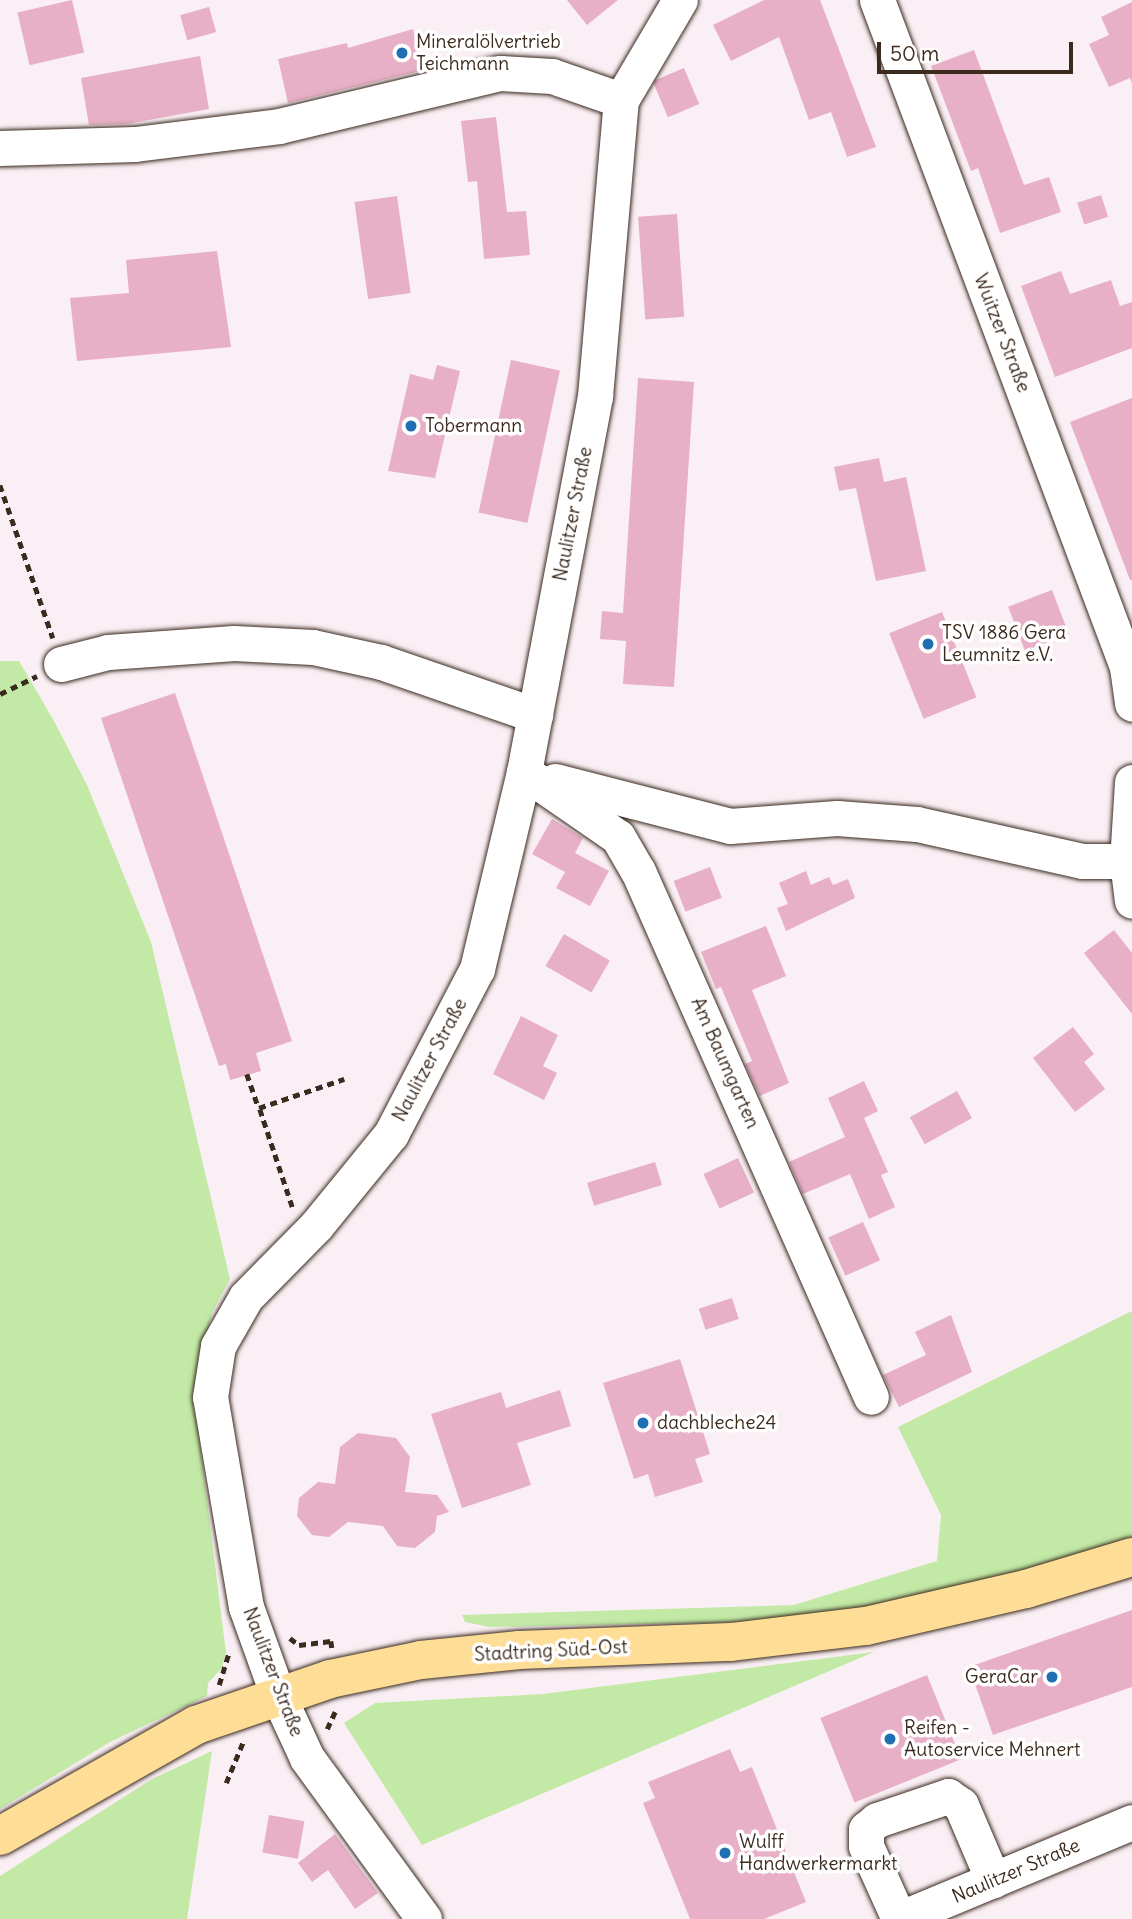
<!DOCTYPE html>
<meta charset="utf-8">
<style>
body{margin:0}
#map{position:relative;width:1132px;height:1919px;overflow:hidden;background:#faeff4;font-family:Delius,sans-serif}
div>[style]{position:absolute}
.green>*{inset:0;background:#c2eaa6}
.building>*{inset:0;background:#e7b0c6;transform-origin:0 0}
.path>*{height:4.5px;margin-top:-2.25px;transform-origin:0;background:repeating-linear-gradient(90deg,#3b2a1e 0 7px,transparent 0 12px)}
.roads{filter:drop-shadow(0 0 2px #3b2a1e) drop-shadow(0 0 2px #3b2a1e)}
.minor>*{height:35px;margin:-17.5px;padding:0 17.5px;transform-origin:17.5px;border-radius:17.5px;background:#fff}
.major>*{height:38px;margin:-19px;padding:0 19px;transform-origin:19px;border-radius:19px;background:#fedd96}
.dots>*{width:19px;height:19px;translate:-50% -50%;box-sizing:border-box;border:4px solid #fff;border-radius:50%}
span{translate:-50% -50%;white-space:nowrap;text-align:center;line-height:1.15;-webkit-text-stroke:7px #fff;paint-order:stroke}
.poi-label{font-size:19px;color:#3b2a1e}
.left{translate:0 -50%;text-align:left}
.right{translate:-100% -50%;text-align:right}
.street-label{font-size:19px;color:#3b2a1e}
.scale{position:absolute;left:877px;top:42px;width:196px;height:32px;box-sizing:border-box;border:4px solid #3b2a1e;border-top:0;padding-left:9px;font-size:21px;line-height:24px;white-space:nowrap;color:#3b2a1e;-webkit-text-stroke:5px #fff;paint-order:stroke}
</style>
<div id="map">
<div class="green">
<div style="clip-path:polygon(0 661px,19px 661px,54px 721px,87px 785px,151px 942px,230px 1279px,212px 1313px,199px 1362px,196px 1413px,226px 1653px,221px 1669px,208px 1683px,207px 1696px,110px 1742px,0 1809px)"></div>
<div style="clip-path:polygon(1132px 1311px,1132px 1545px,806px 1621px,489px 1627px,465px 1622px,462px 1615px,794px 1605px,937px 1561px,941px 1515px,898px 1427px)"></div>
<div style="clip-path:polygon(874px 1652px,422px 1845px,344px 1723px,375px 1703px,543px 1694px)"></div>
<div style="clip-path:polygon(212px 1751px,187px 1919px,0 1919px,0 1876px,152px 1779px)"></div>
</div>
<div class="building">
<div style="left:72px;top:0;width:54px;height:56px;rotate:77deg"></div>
<div style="clip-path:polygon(567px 0,618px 0,587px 25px)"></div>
<div style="clip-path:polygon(764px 0,820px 0,876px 147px,847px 157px,831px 112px,809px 120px,779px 37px,731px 61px,713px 25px)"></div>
<div style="clip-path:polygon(1132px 2px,1132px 83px,1130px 78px,1109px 87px,1089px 44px,1109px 35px,1101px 17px)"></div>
<div style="left:209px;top:7px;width:26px;height:30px;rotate:74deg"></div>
<div style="clip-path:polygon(413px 29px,424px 70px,288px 103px,278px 59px,347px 43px,348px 48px)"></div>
<div style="clip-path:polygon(974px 50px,1024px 185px,1049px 177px,1061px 212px,1000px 233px,978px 168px,971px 171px,931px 66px)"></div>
<div style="clip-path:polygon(200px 56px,209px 109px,127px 124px,89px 125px,81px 78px)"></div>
<div style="left:684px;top:68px;width:39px;height:34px;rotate:67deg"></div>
<div style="clip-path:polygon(496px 117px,507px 212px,526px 211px,530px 255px,484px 259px,477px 181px,468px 182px,461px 121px)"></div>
<div style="left:1101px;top:195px;width:23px;height:25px;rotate:72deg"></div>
<div style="left:397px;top:196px;width:98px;height:43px;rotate:82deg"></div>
<div style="left:677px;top:214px;width:103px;height:39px;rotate:86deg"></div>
<div style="clip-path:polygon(217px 251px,231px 347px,77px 361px,70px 298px,129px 293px,126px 260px)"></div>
<div style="clip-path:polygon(1061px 271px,1070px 294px,1111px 280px,1120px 306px,1132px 302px,1132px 348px,1055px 377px,1021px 286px)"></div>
<div style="left:511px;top:360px;width:50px;height:156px;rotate:12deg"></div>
<div style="clip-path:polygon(437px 365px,460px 371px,435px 478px,388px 471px,410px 374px,433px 380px)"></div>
<div style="clip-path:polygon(638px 378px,694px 382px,674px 687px,623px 684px,626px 641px,600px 639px,602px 611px,623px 613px)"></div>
<div style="clip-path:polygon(1132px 398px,1132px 580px,1130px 580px,1070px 422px)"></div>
<div style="clip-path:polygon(879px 458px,884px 482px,906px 477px,926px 571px,876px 581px,856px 488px,839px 491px,834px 467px)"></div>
<div style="left:1052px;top:590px;width:47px;height:47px;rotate:69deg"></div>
<div style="left:942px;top:612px;width:92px;height:57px;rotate:68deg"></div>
<div style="clip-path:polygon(175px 693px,292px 1041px,256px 1053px,261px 1071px,230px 1080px,226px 1064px,219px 1066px,101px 718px)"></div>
<div style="clip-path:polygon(552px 819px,583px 838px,575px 853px,609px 871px,590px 906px,556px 888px,565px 872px,532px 854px)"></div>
<div style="left:710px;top:867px;width:33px;height:39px;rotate:69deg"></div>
<div style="clip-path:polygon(806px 871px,811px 885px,829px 877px,833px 885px,848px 879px,855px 898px,786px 931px,777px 908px,788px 904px,779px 883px)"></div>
<div style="clip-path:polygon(766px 926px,786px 976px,752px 990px,789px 1083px,760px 1096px,745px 1064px,752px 1061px,721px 987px,716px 989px,701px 952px)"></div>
<div style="clip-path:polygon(1114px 930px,1132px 953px,1132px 1014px,1084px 953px)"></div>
<div style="left:564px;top:934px;width:53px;height:37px;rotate:30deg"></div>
<div style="clip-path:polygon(521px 1016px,558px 1035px,543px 1066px,557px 1073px,544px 1100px,493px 1074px)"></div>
<div style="clip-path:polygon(1073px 1027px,1094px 1054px,1084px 1062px,1105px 1089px,1075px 1112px,1033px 1058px)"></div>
<div style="clip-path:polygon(864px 1081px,878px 1111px,864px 1118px,888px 1172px,881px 1175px,895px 1207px,869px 1219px,850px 1174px,803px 1194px,789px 1162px,845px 1137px,828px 1098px)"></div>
<div style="left:957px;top:1091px;width:31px;height:54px;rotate:61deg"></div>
<div style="left:738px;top:1158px;width:38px;height:38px;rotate:65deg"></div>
<div style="left:655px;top:1162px;width:24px;height:71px;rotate:73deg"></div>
<div style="left:863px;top:1222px;width:42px;height:38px;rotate:66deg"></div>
<div style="left:732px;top:1298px;width:22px;height:35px;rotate:72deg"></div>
<div style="clip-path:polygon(951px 1315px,972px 1372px,899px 1407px,883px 1375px,926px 1355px,915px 1332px)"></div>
<div style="clip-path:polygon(680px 1359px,710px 1454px,695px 1459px,703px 1482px,655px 1497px,648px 1474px,634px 1479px,603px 1383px)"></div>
<div style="clip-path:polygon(560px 1390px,571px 1426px,517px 1443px,531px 1485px,462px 1508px,431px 1414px,501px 1392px,506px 1408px)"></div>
<div style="clip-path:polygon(358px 1433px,396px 1438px,410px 1457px,405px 1492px,437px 1495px,449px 1512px,437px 1516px,435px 1532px,415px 1548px,397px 1546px,383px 1526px,348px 1522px,329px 1537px,312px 1535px,297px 1516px,299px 1498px,318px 1482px,335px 1484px,340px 1447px)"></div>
<div style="clip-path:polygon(1132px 1610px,1132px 1687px,993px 1735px,969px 1667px)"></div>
<div style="left:927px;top:1675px;width:91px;height:115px;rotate:68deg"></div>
<div style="clip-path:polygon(730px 1749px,740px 1772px,752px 1767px,806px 1902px,764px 1919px,690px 1919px,643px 1803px,655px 1798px,648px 1782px)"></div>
<div style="left:269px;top:1815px;width:36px;height:38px;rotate:10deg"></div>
<div style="clip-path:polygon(335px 1834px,378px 1893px,355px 1909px,328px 1870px,312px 1882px,298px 1863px)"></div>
</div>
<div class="path">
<div style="left:0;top:485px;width:162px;rotate:70.9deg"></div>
<div style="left:0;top:694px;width:41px;rotate:-25.9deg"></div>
<div style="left:247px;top:1074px;width:36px;rotate:71deg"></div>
<div style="left:292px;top:1207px;width:104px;rotate:-108.4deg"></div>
<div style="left:259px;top:1108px;width:90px;rotate:-18.8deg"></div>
<div style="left:290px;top:1638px;width:11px;rotate:38deg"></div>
<div style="left:299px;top:1645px;width:32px;rotate:-7deg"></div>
<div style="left:331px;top:1641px;width:7px;rotate:82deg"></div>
<div style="left:219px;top:1685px;width:34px;rotate:-73deg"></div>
<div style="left:327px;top:1729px;width:19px;rotate:-65deg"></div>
<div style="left:226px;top:1783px;width:44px;rotate:-67.5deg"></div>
</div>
<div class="roads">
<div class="minor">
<div style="left:877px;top:0;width:712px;rotate:69.45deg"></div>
<div style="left:1127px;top:667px;width:37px;rotate:82deg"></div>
<div style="left:0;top:148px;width:135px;rotate:-1.7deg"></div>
<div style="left:135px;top:144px;width:145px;rotate:-7.1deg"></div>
<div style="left:279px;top:126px;width:227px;rotate:-13.5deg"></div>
<div style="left:500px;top:73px;width:52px;rotate:3.3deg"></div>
<div style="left:552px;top:76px;width:73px;rotate:19.2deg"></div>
<div style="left:61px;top:664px;width:49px;rotate:-14.3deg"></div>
<div style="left:108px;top:652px;width:126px;rotate:-4.1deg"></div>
<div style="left:234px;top:643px;width:79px;rotate:2.9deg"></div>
<div style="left:313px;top:647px;width:70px;rotate:12.4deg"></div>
<div style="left:381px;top:662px;width:163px;rotate:19deg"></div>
<div style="left:524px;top:772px;width:114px;rotate:34.7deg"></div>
<div style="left:618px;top:837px;width:39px;rotate:60deg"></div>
<div style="left:638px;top:871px;width:575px;rotate:66.11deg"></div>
<div style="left:555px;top:781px;width:181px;rotate:14.4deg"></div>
<div style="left:730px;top:826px;width:107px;rotate:-4.3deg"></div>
<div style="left:837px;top:818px;width:80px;rotate:4.3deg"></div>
<div style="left:917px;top:824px;width:170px;rotate:12.6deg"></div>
<div style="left:1083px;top:861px;width:44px"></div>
<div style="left:1132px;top:782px;width:79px;rotate:93.6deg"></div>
<div style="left:1127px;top:861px;width:40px;rotate:82.9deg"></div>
<div style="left:424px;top:1919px;width:199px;rotate:-126deg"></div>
<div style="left:307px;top:1758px;width:72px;rotate:-114.8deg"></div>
<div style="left:277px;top:1693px;width:91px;rotate:-109.8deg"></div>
<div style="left:246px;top:1607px;width:213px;rotate:-99.7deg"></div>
<div style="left:210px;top:1397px;width:52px;rotate:-81.1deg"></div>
<div style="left:218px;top:1346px;width:56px;rotate:-60.3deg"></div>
<div style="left:246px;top:1297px;width:100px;rotate:-45.4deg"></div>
<div style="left:316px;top:1226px;width:119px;rotate:-50.8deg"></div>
<div style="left:391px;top:1134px;width:186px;rotate:-62.5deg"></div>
<div style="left:477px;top:969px;width:203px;rotate:-76.6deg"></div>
<div style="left:524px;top:772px;width:383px;rotate:-79.3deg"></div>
<div style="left:595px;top:396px;width:297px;rotate:-85deg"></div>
<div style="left:621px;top:100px;width:116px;rotate:-59.5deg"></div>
<div style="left:899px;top:1919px;width:80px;rotate:-114.3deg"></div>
<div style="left:866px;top:1846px;width:17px;rotate:-90deg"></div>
<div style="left:866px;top:1829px;width:14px;rotate:-39deg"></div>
<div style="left:877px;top:1820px;width:75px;rotate:-18.7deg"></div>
<div style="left:948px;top:1796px;width:16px;rotate:35deg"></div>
<div style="left:961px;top:1805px;width:82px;rotate:66.9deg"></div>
<div style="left:899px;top:1919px;width:252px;rotate:-22.6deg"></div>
</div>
<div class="major">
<div style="left:0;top:1836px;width:225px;rotate:-29.5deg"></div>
<div style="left:196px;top:1725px;width:142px;rotate:-18.9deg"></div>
<div style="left:330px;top:1679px;width:93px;rotate:-11.8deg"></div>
<div style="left:421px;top:1660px;width:99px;rotate:-5.8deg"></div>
<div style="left:519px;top:1650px;width:212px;rotate:-2.2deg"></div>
<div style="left:731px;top:1642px;width:136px;rotate:-6.8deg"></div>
<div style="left:866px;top:1626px;width:164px;rotate:-13deg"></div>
<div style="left:1026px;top:1589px;width:111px;rotate:-16.8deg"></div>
</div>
</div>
<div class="dots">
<div style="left:402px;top:53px;background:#1f6fb2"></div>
<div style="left:411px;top:426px;background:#1f6fb2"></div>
<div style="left:928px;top:644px;background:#1f6fb2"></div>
<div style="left:643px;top:1423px;background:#1f6fb2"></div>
<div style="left:1052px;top:1677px;background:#1f6fb2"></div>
<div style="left:890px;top:1739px;background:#1f6fb2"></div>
<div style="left:725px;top:1853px;background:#1f6fb2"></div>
</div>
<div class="poi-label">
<span class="left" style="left:416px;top:53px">Mineralölvertrieb<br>Teichmann</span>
<span class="left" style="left:425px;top:426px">Tobermann</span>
<span class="left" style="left:942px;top:644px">TSV 1886 Gera<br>Leumnitz e.V.</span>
<span class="left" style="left:657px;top:1423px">dachbleche24</span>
<span class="right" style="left:1038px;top:1677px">GeraCar</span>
<span class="left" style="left:904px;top:1739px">Reifen -<br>Autoservice Mehnert</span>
<span class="left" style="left:739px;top:1853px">Wulff<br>Handwerkermarkt</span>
</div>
<div class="street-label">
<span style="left:1002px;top:333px;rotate:69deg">Wuitzer Straße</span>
<span style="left:573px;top:514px;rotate:-79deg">Naulitzer Straße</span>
<span style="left:430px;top:1060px;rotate:-62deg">Naulitzer Straße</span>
<span style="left:725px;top:1063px;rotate:66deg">Am Baumgarten</span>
<span style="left:551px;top:1651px;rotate:-3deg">Stadtring Süd-Ost</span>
<span style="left:273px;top:1672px;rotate:69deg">Naulitzer Straße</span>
<span style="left:1016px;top:1871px;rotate:-23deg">Naulitzer Straße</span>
</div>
<div class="scale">50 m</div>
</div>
